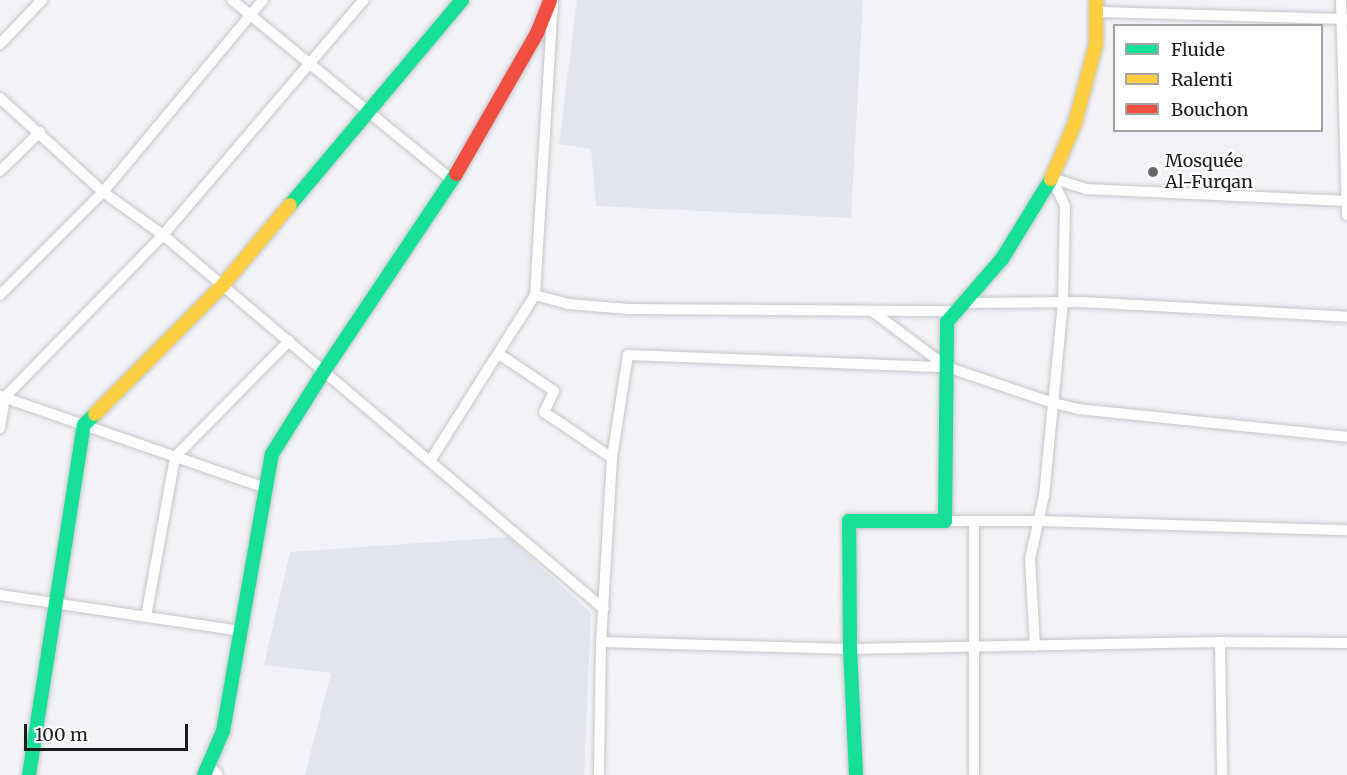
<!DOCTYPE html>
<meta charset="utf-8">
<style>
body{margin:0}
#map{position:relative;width:1347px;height:775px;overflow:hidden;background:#f2f3f8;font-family:Merriweather,serif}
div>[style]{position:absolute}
.built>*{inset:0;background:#e2e4ee}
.roads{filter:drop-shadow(0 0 2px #c5c6ca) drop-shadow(0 0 2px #c5c6ca)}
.street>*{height:10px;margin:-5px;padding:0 5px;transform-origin:5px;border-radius:5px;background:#fdfdfe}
.fast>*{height:14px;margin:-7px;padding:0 7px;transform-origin:7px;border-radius:7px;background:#16e098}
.slow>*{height:14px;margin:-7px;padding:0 7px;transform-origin:7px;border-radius:7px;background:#ffcf43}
.jam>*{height:14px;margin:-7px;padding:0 7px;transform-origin:7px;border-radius:7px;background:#f24e42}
.dots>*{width:16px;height:16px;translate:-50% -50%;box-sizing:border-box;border:3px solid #fff;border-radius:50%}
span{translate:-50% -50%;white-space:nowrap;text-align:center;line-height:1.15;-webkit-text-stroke:4.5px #fff;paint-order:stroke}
.poi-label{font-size:18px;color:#1c1c1f}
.left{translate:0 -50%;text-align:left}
.legend{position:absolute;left:1113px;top:24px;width:210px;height:108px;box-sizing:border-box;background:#fff;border:2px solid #a4a4a5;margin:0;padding:8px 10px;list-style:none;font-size:18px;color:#1c1c1f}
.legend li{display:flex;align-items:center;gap:12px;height:30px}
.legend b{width:30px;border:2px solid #a4a4a5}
.scale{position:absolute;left:24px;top:724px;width:164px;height:27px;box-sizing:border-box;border:3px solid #1c1c1f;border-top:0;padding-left:8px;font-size:18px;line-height:21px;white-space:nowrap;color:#1c1c1f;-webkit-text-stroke:4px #fff;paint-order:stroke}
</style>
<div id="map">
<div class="built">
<div style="clip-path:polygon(577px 0,863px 0,851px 218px,596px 206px,591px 149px,559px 144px)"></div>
<div style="clip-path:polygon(508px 537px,591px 613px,584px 775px,305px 775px,331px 673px,264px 665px,290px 552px)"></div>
</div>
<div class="roads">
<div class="street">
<div style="left:232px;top:0;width:284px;rotate:39.3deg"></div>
<div style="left:1341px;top:0;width:215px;rotate:88.4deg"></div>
<div style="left:1096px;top:12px;width:251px;rotate:1.6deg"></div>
<div style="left:0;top:44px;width:61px;rotate:-46.3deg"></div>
<div style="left:0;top:98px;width:139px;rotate:42.4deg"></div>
<div style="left:103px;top:192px;width:74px;rotate:35.6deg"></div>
<div style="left:163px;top:235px;width:578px;rotate:40.3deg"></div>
<div style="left:0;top:171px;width:56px;rotate:-44.3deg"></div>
<div style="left:1052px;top:178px;width:35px;rotate:18deg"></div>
<div style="left:1085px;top:189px;width:262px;rotate:2.6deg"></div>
<div style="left:0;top:295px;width:146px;rotate:-45deg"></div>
<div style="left:103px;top:192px;width:250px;rotate:-50.2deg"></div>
<div style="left:535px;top:295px;width:34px;rotate:15deg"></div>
<div style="left:568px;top:304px;width:61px;rotate:4.7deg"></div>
<div style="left:629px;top:309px;width:327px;rotate:0.4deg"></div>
<div style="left:963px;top:303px;width:119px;rotate:-0.5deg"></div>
<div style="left:1082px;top:302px;width:265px;rotate:3.2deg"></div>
<div style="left:872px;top:311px;width:94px;rotate:36.7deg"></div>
<div style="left:947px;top:367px;width:112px;rotate:18.8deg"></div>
<div style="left:1053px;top:403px;width:26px;rotate:13deg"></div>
<div style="left:1078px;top:409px;width:270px;rotate:5.9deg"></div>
<div style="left:499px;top:354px;width:66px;rotate:33.9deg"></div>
<div style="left:554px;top:391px;width:23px;rotate:115deg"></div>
<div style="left:544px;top:412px;width:82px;rotate:34.1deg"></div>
<div style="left:612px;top:458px;width:184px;rotate:93.4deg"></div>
<div style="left:601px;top:642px;width:133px;rotate:90.9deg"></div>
<div style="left:0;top:396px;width:281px;rotate:19.1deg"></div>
<div style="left:0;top:428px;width:31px;rotate:-81deg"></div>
<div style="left:5px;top:397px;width:226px;rotate:-45.7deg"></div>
<div style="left:163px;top:235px;width:309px;rotate:-49.5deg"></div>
<div style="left:612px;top:458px;width:104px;rotate:-81.2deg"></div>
<div style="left:628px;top:355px;width:318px;rotate:2.2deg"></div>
<div style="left:430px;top:461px;width:196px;rotate:-57.7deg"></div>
<div style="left:535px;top:295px;width:296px;rotate:-86.5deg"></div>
<div style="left:945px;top:521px;width:94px"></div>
<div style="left:1039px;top:521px;width:308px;rotate:1.7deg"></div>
<div style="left:0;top:595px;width:243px;rotate:8.5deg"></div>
<div style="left:146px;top:617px;width:163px;rotate:-79.7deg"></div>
<div style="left:175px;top:457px;width:163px;rotate:-45.5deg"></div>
<div style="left:601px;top:642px;width:249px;rotate:1.6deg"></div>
<div style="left:850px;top:649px;width:370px;rotate:-1.1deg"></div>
<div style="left:1220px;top:642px;width:127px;rotate:0.5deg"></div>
<div style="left:1220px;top:642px;width:133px;rotate:89.1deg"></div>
<div style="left:1035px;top:646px;width:87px;rotate:-93.3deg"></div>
<div style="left:1030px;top:559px;width:65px;rotate:-77.5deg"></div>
<div style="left:1044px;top:496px;width:195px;rotate:-84.4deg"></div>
<div style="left:1063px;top:302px;width:96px;rotate:-88.8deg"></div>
<div style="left:1065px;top:206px;width:31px;rotate:-115deg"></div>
<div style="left:209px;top:765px;width:13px;rotate:48deg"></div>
<div style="left:974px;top:775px;width:254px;rotate:-90deg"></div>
</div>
<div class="fast">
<div style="left:290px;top:205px;width:268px;rotate:-50deg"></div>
<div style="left:29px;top:775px;width:354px;rotate:-81.1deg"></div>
<div style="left:84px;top:425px;width:16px;rotate:-45deg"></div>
<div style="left:204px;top:775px;width:48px;rotate:-66.6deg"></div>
<div style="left:223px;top:731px;width:281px;rotate:-80deg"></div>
<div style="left:272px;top:454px;width:98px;rotate:-57.9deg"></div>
<div style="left:324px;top:371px;width:237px;rotate:-56.2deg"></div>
<div style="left:856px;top:775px;width:126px;rotate:-92.7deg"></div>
<div style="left:850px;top:649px;width:128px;rotate:-90.4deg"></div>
<div style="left:849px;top:521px;width:96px"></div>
<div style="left:945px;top:521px;width:199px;rotate:-89.4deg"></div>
<div style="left:947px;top:322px;width:84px;rotate:-48.9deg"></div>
<div style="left:1002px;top:259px;width:94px;rotate:-58.5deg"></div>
</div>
<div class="slow">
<div style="left:1051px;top:179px;width:61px;rotate:-66.8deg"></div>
<div style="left:1075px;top:123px;width:82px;rotate:-75.1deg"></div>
<div style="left:1096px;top:44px;width:44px;rotate:-90deg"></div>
<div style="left:95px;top:414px;width:182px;rotate:-45.2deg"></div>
<div style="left:223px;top:285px;width:104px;rotate:-50.1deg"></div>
</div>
<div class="jam">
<div style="left:456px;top:174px;width:163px;rotate:-60.1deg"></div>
<div style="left:537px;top:33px;width:35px;rotate:-68deg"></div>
</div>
</div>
<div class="dots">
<div style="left:1153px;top:172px;background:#67676b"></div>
</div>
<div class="poi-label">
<span class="left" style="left:1165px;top:172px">Mosquée<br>Al-Furqan</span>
</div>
<ul class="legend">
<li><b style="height:8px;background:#16e098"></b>Fluide</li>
<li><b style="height:8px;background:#ffcf43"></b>Ralenti</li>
<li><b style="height:8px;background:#f24e42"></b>Bouchon</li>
</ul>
<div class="scale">100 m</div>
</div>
